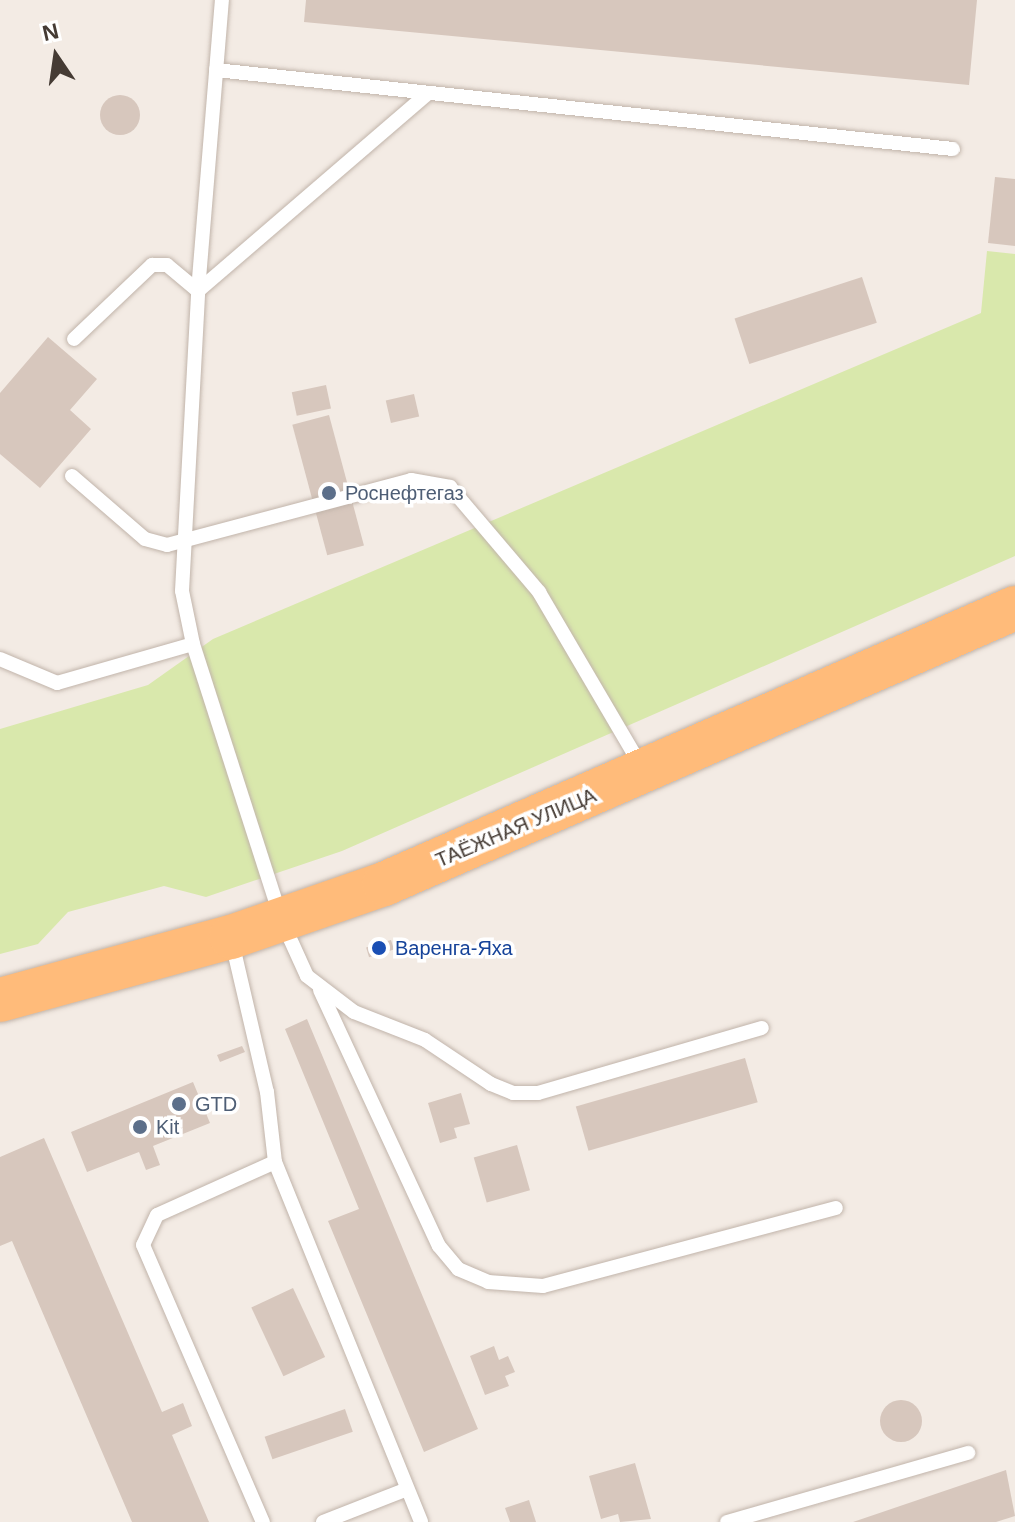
<!DOCTYPE html>
<meta charset="utf-8">
<style>
body{margin:0}
#map{position:relative;width:1015px;height:1522px;overflow:hidden;background:#f3ebe4;font-family:Helvetica,sans-serif}
div>[style]{position:absolute}
.green>*{inset:0;background:#d9e8ac}
.building>*{inset:0;background:#d7c7bd;transform-origin:0 0}
.round{border-radius:50%}
.roads{filter:drop-shadow(0 0 2px #c1b4aa) drop-shadow(0 0 2px #c1b4aa)}
.service>*{height:14px;margin:-7px;padding:0 7px;transform-origin:7px;border-radius:7px;background:#fff}
.trunk>*{height:44px;margin:-22px;padding:0 22px;transform-origin:22px;border-radius:22px;background:#ffbb7a}
.dots>*{width:22px;height:22px;translate:-50% -50%;box-sizing:border-box;border:4px solid #fff;border-radius:50%}
span{translate:-50% -50%;white-space:nowrap;text-align:center;line-height:1.15;-webkit-text-stroke:7px #fff;paint-order:stroke}
.service-label{font-size:20px;color:#4e5e75}
.left{translate:0 -50%;text-align:left}
.street-label{font-size:20px;color:#453b34}
.transit-label{font-size:20px;color:#164399}
.north{position:absolute;left:16px;top:16px;width:80px;height:80px;-webkit-text-stroke:6px #fff;paint-order:stroke;rotate:347deg;font-size:22px;font-weight:700;line-height:32px;text-align:center;color:#453b34}
.north::after{content:'';display:block;margin:auto;width:28px;height:36px;background:#453b34;clip-path:polygon(50% 0,100% 100%,50% 72%,0 100%)}
</style>
<div id="map">
<div class="green">
<div style="clip-path:polygon(987px 251px,1015px 254px,1015px 556px,342px 851px,206px 897px,164px 886px,68px 912px,38px 944px,0 954px,0 729px,148px 685px,213px 639px,981px 313px)"></div>
</div>
<div class="building">
<div style="clip-path:polygon(306px 0,977px 0,969px 85px,304px 22px)"></div>
<div class="round" style="left:100px;top:95px;width:40px;height:40px"></div>
<div style="clip-path:polygon(995px 177px,1015px 179px,1015px 246px,988px 243px)"></div>
<div style="left:862px;top:277px;width:48px;height:134px;rotate:72deg"></div>
<div style="clip-path:polygon(48px 337px,97px 379px,70px 410px,91px 429px,40px 488px,0 454px,0 393px)"></div>
<div style="left:326px;top:385px;width:24px;height:35px;rotate:78deg"></div>
<div style="left:414px;top:394px;width:23px;height:29px;rotate:77deg"></div>
<div style="left:329px;top:415px;width:135px;height:38px;rotate:75deg"></div>
<div style="left:391px;top:940px;width:10px;height:26px;rotate:73deg"></div>
<div style="clip-path:polygon(307px 1019px,478px 1429px,424px 1452px,328px 1221px,359px 1209px,285px 1029px)"></div>
<div style="clip-path:polygon(242px 1046px,245px 1052px,220px 1062px,217px 1055px)"></div>
<div style="left:745px;top:1058px;width:46px;height:176px;rotate:74deg"></div>
<div style="clip-path:polygon(193px 1082px,210px 1123px,153px 1146px,160px 1165px,146px 1170px,139px 1152px,87px 1172px,71px 1132px)"></div>
<div style="clip-path:polygon(461px 1093px,470px 1124px,454px 1128px,457px 1138px,440px 1143px,428px 1103px)"></div>
<div style="clip-path:polygon(44px 1138px,162px 1412px,183px 1403px,192px 1426px,172px 1435px,209px 1522px,132px 1522px,12px 1241px,0 1246px,0 1157px)"></div>
<div style="left:517px;top:1145px;width:47px;height:45px;rotate:74deg"></div>
<div style="left:293px;top:1288px;width:76px;height:46px;rotate:65deg"></div>
<div style="clip-path:polygon(494px 1346px,499px 1360px,508px 1356px,515px 1372px,505px 1376px,509px 1386px,485px 1395px,470px 1356px)"></div>
<div class="round" style="left:880px;top:1400px;width:42px;height:42px"></div>
<div style="left:345px;top:1409px;width:24px;height:85px;rotate:71deg"></div>
<div style="clip-path:polygon(635px 1463px,651px 1519px,620px 1522px,618px 1514px,601px 1519px,589px 1476px)"></div>
<div style="clip-path:polygon(1006px 1470px,1015px 1516px,996px 1522px,853px 1522px)"></div>
<div style="clip-path:polygon(529px 1500px,536px 1522px,510px 1522px,505px 1508px)"></div>
</div>
<div class="roads">
<div class="service">
<div style="left:216px;top:70px;width:741px;rotate:6.12deg"></div>
<div style="left:74px;top:339px;width:108px;rotate:-43.5deg"></div>
<div style="left:152px;top:265px;width:15px"></div>
<div style="left:167px;top:265px;width:40px;rotate:40deg"></div>
<div style="left:198px;top:291px;width:303px;rotate:-40.7deg"></div>
<div style="left:72px;top:476px;width:96px;rotate:40.8deg"></div>
<div style="left:145px;top:539px;width:23px;rotate:15deg"></div>
<div style="left:167px;top:545px;width:253px;rotate:-14.9deg"></div>
<div style="left:411px;top:480px;width:40px;rotate:10deg"></div>
<div style="left:450px;top:487px;width:138px;rotate:49.7deg"></div>
<div style="left:539px;top:592px;width:202px;rotate:59.6deg"></div>
<div style="left:193px;top:644px;width:54px;rotate:-101.7deg"></div>
<div style="left:182px;top:591px;width:300px;rotate:-86.9deg"></div>
<div style="left:198px;top:291px;width:292px;rotate:-85.3deg"></div>
<div style="left:0;top:659px;width:62px;rotate:22.8deg"></div>
<div style="left:57px;top:683px;width:141px;rotate:-16deg"></div>
<div style="left:193px;top:644px;width:291px;rotate:72.2deg"></div>
<div style="left:282px;top:921px;width:60px;rotate:65.6deg"></div>
<div style="left:307px;top:976px;width:59px;rotate:37.5deg"></div>
<div style="left:354px;top:1012px;width:76px;rotate:21.5deg"></div>
<div style="left:425px;top:1040px;width:79px;rotate:33.7deg"></div>
<div style="left:491px;top:1084px;width:24px;rotate:22deg"></div>
<div style="left:513px;top:1093px;width:25px"></div>
<div style="left:538px;top:1093px;width:233px;rotate:-16.2deg"></div>
<div style="left:232px;top:942px;width:154px;rotate:76.9deg"></div>
<div style="left:267px;top:1092px;width:70px;rotate:83.5deg"></div>
<div style="left:275px;top:1162px;width:129px;rotate:155.8deg"></div>
<div style="left:157px;top:1215px;width:33px;rotate:115deg"></div>
<div style="left:143px;top:1245px;width:302px;rotate:66.6deg"></div>
<div style="left:320px;top:990px;width:282px;rotate:65.1deg"></div>
<div style="left:439px;top:1246px;width:30px;rotate:50deg"></div>
<div style="left:458px;top:1269px;width:33px;rotate:23deg"></div>
<div style="left:488px;top:1282px;width:55px;rotate:4.2deg"></div>
<div style="left:543px;top:1286px;width:303px;rotate:-14.9deg"></div>
<div style="left:275px;top:1162px;width:388px;rotate:67.9deg"></div>
<div style="left:323px;top:1522px;width:90px;rotate:-21.4deg"></div>
<div style="left:727px;top:1522px;width:251px;rotate:-16deg"></div>
</div>
<div class="trunk">
<div style="left:0;top:1000px;width:239px;rotate:-15.3deg"></div>
<div style="left:231px;top:937px;width:162px;rotate:-19.1deg"></div>
<div style="left:384px;top:884px;width:689px;rotate:-23.62deg"></div>
</div>
</div>
<div class="dots">
<div style="left:329px;top:493px;background:#5c6f8a"></div>
<div style="left:379px;top:948px;background:#1a4fb4"></div>
<div style="left:179px;top:1104px;background:#5c6f8a"></div>
<div style="left:140px;top:1127px;background:#5c6f8a"></div>
</div>
<div class="service-label">
<span class="left" style="left:345px;top:493px">Роснефтегаз</span>
<span class="left" style="left:195px;top:1104px">GTD</span>
<span class="left" style="left:156px;top:1127px">Kit</span>
</div>
<div class="street-label">
<span style="left:516px;top:828px;rotate:-23deg">ТАЁЖНАЯ УЛИЦА</span>
</div>
<div class="transit-label">
<span class="left" style="left:395px;top:948px">Варенга-Яха</span>
</div>
<div class="north">N</div>
</div>
